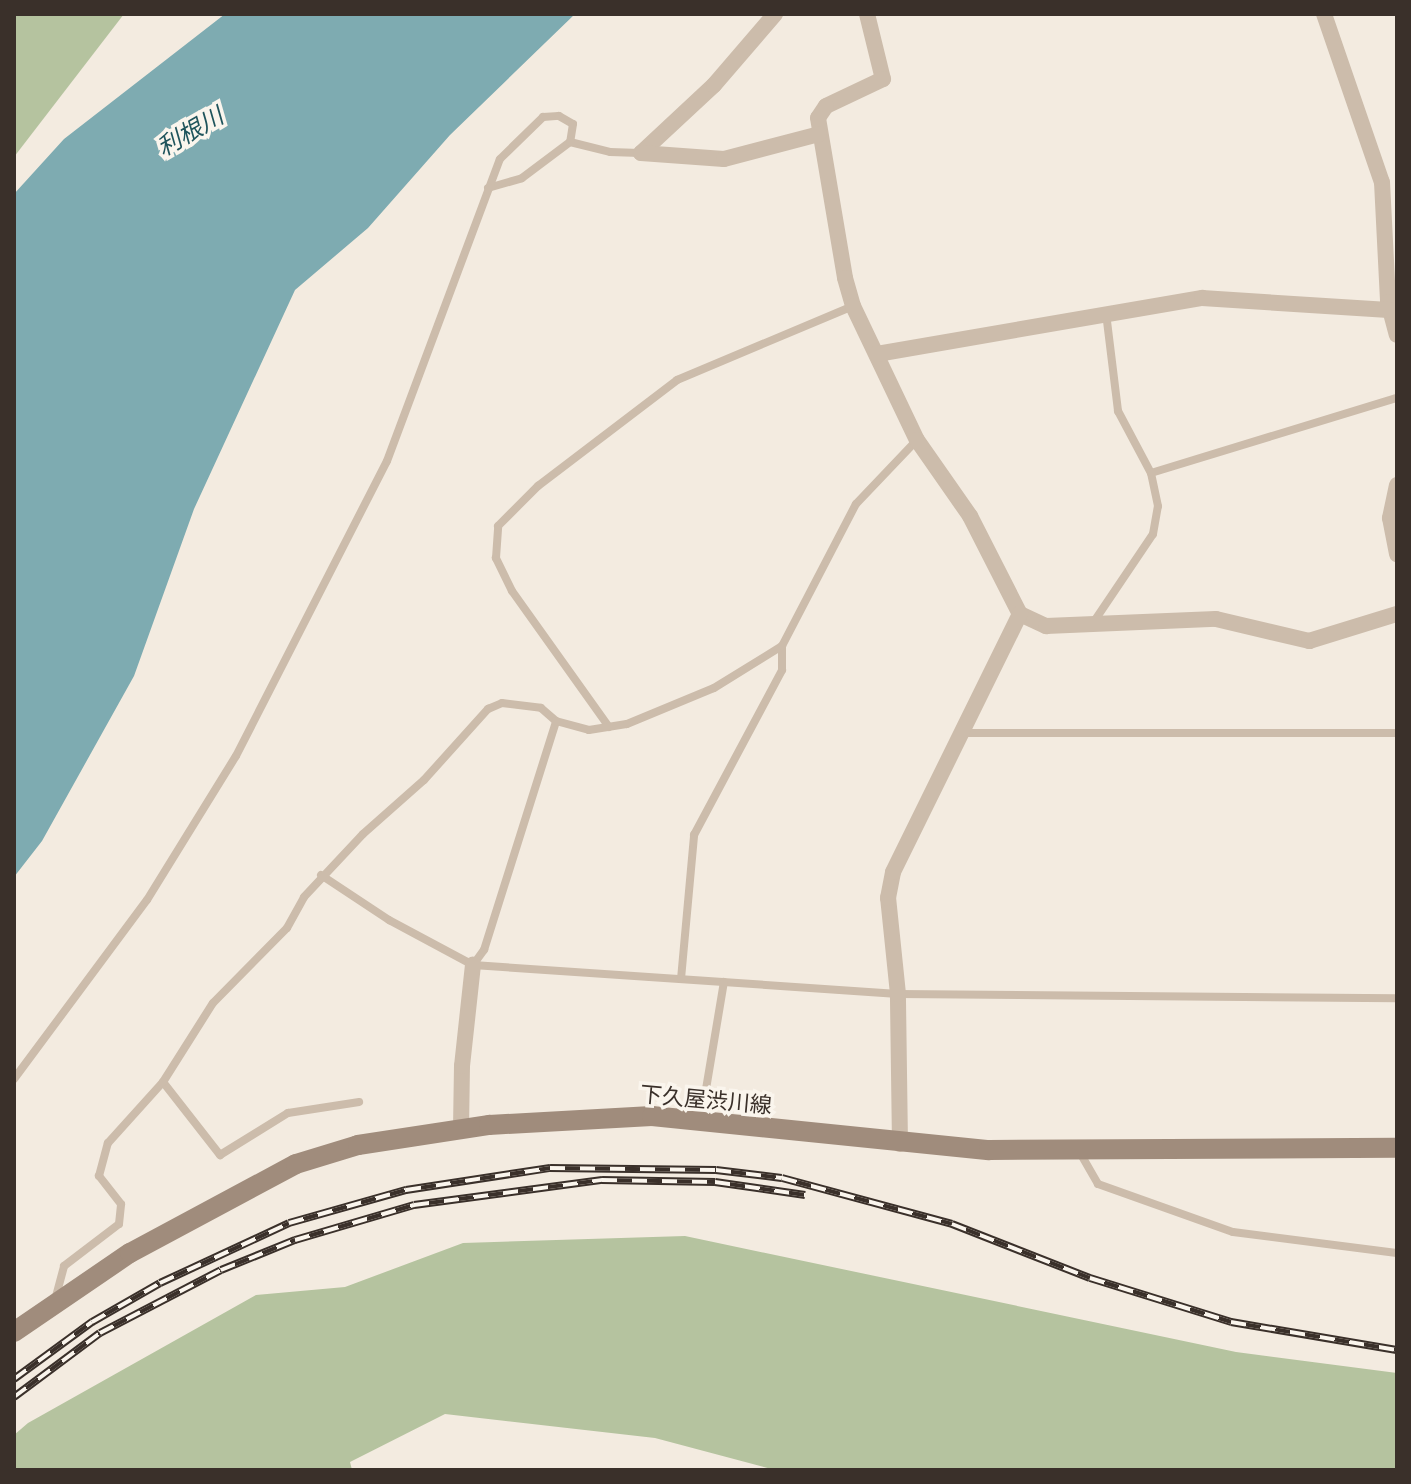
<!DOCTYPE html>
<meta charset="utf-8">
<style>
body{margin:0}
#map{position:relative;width:1411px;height:1484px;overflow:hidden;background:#f3ebe0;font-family:"PT Sans","Noto Sans JP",sans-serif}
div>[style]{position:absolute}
.green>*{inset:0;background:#b5c39f}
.water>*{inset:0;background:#7eabb1}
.service>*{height:8px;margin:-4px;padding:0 4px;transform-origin:4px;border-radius:4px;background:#ccbcab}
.minor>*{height:16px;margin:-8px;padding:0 8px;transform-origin:8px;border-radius:8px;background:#ccbcab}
.secondary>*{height:20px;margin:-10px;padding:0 10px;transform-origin:10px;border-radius:10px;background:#a08c7c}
.rail>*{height:8px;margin-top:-4px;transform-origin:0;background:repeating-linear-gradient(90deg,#faf5ed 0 15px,#3a302a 0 30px);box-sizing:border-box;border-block:2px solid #3a302a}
span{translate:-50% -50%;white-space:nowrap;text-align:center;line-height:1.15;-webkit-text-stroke:7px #faf5ed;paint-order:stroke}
.street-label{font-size:22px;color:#3a302a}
.water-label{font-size:24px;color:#1f545c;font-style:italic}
.frame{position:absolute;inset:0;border:16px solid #3a302a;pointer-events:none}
</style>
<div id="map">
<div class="green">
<div style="clip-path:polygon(16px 14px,124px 14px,14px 157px,14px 18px)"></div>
<div style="clip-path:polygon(685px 1236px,1236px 1352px,1397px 1373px,1397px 1470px,775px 1470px,655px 1438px,445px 1414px,350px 1462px,352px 1470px,14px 1470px,14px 1435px,28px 1423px,256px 1295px,345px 1287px,463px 1243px)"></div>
</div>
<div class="water">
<div style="clip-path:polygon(225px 14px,575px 14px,450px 135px,368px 228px,295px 290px,194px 509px,134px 676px,42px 841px,14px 877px,14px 194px,64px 139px)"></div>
</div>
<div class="service">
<div style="left:488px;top:188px;width:35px;rotate:-16deg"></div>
<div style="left:522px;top:178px;width:60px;rotate:-36.9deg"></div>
<div style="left:570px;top:142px;width:41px;rotate:14deg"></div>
<div style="left:610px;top:152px;width:30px;rotate:2deg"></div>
<div style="left:1106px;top:313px;width:99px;rotate:83deg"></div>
<div style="left:1118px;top:411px;width:70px;rotate:62deg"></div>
<div style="left:1093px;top:623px;width:107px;rotate:-56deg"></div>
<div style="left:1153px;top:534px;width:28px;rotate:-80deg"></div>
<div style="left:1158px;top:506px;width:34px;rotate:-102deg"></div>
<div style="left:1151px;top:473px;width:257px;rotate:-17deg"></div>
<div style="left:609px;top:727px;width:167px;rotate:-125.5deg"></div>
<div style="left:512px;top:591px;width:37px;rotate:-116deg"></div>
<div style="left:496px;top:558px;width:32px;rotate:-86deg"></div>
<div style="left:498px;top:526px;width:57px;rotate:-45deg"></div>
<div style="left:538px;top:486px;width:175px;rotate:-37.3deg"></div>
<div style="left:677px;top:380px;width:191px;rotate:-22.8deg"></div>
<div style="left:962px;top:733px;width:435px"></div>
<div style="left:321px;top:875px;width:82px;rotate:33.5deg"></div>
<div style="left:389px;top:920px;width:95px;rotate:28.2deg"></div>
<div style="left:473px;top:965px;width:426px;rotate:3.9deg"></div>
<div style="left:898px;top:994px;width:499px;rotate:0.5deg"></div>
<div style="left:473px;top:965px;width:19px;rotate:-54deg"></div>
<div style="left:484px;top:950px;width:240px;rotate:-72.5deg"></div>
<div style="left:681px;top:979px;width:145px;rotate:-84.8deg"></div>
<div style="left:694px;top:835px;width:187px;rotate:-61.9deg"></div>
<div style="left:782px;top:670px;width:24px;rotate:-90deg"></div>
<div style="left:14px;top:1079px;width:223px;rotate:-53.4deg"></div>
<div style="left:147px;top:900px;width:169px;rotate:-58.3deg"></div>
<div style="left:236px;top:756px;width:331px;rotate:-62.9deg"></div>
<div style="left:387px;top:461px;width:322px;rotate:-69.5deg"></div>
<div style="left:500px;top:159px;width:60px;rotate:-44.3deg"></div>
<div style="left:543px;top:117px;width:16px;rotate:-4deg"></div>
<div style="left:559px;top:116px;width:16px;rotate:30deg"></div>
<div style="left:573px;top:124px;width:18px;rotate:99deg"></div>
<div style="left:163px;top:1082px;width:93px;rotate:52deg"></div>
<div style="left:220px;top:1155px;width:80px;rotate:-31.7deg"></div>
<div style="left:288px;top:1113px;width:72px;rotate:-8.8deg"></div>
<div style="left:701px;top:1119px;width:139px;rotate:-80.5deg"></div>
<div style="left:1079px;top:1151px;width:38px;rotate:60deg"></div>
<div style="left:1098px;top:1184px;width:143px;rotate:19.6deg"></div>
<div style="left:1233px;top:1232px;width:165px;rotate:7.3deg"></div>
<div style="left:55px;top:1300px;width:35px;rotate:-75deg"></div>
<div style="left:64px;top:1266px;width:69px;rotate:-37.4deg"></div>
<div style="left:119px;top:1224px;width:20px;rotate:-84deg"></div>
<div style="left:121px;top:1204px;width:36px;rotate:-128deg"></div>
<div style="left:99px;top:1176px;width:34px;rotate:-75deg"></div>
<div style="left:108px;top:1143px;width:82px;rotate:-48deg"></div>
<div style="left:163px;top:1082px;width:93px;rotate:-57.7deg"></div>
<div style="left:213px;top:1003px;width:105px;rotate:-45.4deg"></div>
<div style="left:287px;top:928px;width:35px;rotate:-61deg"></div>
<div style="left:304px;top:897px;width:86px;rotate:-46.9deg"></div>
<div style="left:363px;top:834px;width:81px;rotate:-41.5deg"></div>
<div style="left:424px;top:780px;width:96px;rotate:-48deg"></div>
<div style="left:488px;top:709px;width:15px;rotate:-23deg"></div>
<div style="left:502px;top:703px;width:39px;rotate:7deg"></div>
<div style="left:541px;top:708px;width:20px;rotate:41deg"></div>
<div style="left:556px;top:721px;width:34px;rotate:15deg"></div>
<div style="left:589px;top:730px;width:38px;rotate:-9deg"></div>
<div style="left:627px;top:724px;width:94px;rotate:-22.5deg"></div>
<div style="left:714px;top:688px;width:80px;rotate:-31.7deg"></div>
<div style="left:782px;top:646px;width:160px;rotate:-62.5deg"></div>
<div style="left:856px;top:504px;width:88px;rotate:-46.4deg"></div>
</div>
<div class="minor">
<div style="left:867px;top:14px;width:67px;rotate:76.2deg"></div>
<div style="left:883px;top:79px;width:63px;rotate:154.7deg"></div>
<div style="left:826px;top:106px;width:14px;rotate:124deg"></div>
<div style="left:818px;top:118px;width:162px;rotate:80.4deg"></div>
<div style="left:845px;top:278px;width:29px;rotate:74deg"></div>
<div style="left:853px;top:306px;width:148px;rotate:64.5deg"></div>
<div style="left:917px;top:440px;width:93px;rotate:55.1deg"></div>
<div style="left:970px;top:516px;width:110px;rotate:63deg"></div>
<div style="left:1020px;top:614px;width:29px;rotate:25deg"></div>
<div style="left:1046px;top:626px;width:170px;rotate:-2.4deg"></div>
<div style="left:1216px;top:619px;width:96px;rotate:13.3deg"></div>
<div style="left:1309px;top:641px;width:92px;rotate:-17.1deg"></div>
<div style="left:1324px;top:14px;width:178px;rotate:71deg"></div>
<div style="left:1382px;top:182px;width:120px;rotate:87.1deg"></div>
<div style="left:1388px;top:302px;width:34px;rotate:75deg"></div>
<div style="left:641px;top:153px;width:100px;rotate:-43deg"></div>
<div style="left:714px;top:85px;width:94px;rotate:-49.3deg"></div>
<div style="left:641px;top:153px;width:83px;rotate:4.1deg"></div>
<div style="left:724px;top:159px;width:98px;rotate:-14.7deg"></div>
<div style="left:877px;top:354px;width:330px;rotate:-9.8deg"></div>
<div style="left:1202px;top:298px;width:187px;rotate:3.7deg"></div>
<div style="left:1397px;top:485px;width:34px;rotate:102deg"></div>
<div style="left:1390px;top:518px;width:37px;rotate:79deg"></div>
<div style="left:461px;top:1129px;width:63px;rotate:-89.1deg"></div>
<div style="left:462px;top:1066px;width:102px;rotate:-83.8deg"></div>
<div style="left:900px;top:1144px;width:150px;rotate:-90.8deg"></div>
<div style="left:898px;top:994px;width:97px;rotate:-95.9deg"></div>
<div style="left:888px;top:898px;width:26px;rotate:-79deg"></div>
<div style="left:893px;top:872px;width:288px;rotate:-63.8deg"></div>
</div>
<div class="secondary">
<div style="left:14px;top:1332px;width:140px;rotate:-34.3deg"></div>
<div style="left:130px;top:1253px;width:188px;rotate:-28.2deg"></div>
<div style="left:296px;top:1164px;width:65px;rotate:-17deg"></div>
<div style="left:358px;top:1145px;width:133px;rotate:-8.7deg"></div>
<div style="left:489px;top:1125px;width:163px;rotate:-3.2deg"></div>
<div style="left:652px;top:1116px;width:339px;rotate:5.8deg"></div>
<div style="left:989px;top:1150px;width:408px;rotate:-0.3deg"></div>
</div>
<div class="rail">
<div style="left:14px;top:1379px;width:97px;rotate:-36.2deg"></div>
<div style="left:92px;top:1322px;width:78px;rotate:-29.8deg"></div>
<div style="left:160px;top:1283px;width:142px;rotate:-24.9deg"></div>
<div style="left:289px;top:1223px;width:122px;rotate:-15.8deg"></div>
<div style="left:406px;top:1190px;width:146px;rotate:-8.7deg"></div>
<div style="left:550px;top:1168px;width:166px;rotate:0.7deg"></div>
<div style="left:716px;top:1170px;width:66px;rotate:6.9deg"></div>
<div style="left:782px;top:1178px;width:176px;rotate:15.1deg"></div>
<div style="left:952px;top:1224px;width:148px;rotate:21.4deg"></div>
<div style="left:1090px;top:1278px;width:148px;rotate:17.3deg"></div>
<div style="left:1231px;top:1322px;width:168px;rotate:9.6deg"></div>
<div style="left:14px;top:1397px;width:107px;rotate:-36.7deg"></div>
<div style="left:100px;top:1333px;width:136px;rotate:-27.5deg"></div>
<div style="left:221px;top:1270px;width:80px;rotate:-22.1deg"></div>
<div style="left:295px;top:1240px;width:124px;rotate:-16.4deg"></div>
<div style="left:414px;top:1205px;width:190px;rotate:-7.6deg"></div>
<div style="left:602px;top:1180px;width:113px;rotate:1deg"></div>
<div style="left:715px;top:1182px;width:91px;rotate:8.2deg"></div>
</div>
<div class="street-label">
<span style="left:706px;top:1100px;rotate:5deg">下久屋渋川線</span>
</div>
<div class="water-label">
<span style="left:190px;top:132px;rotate:-30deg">利根川</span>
</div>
<div class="frame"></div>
</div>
